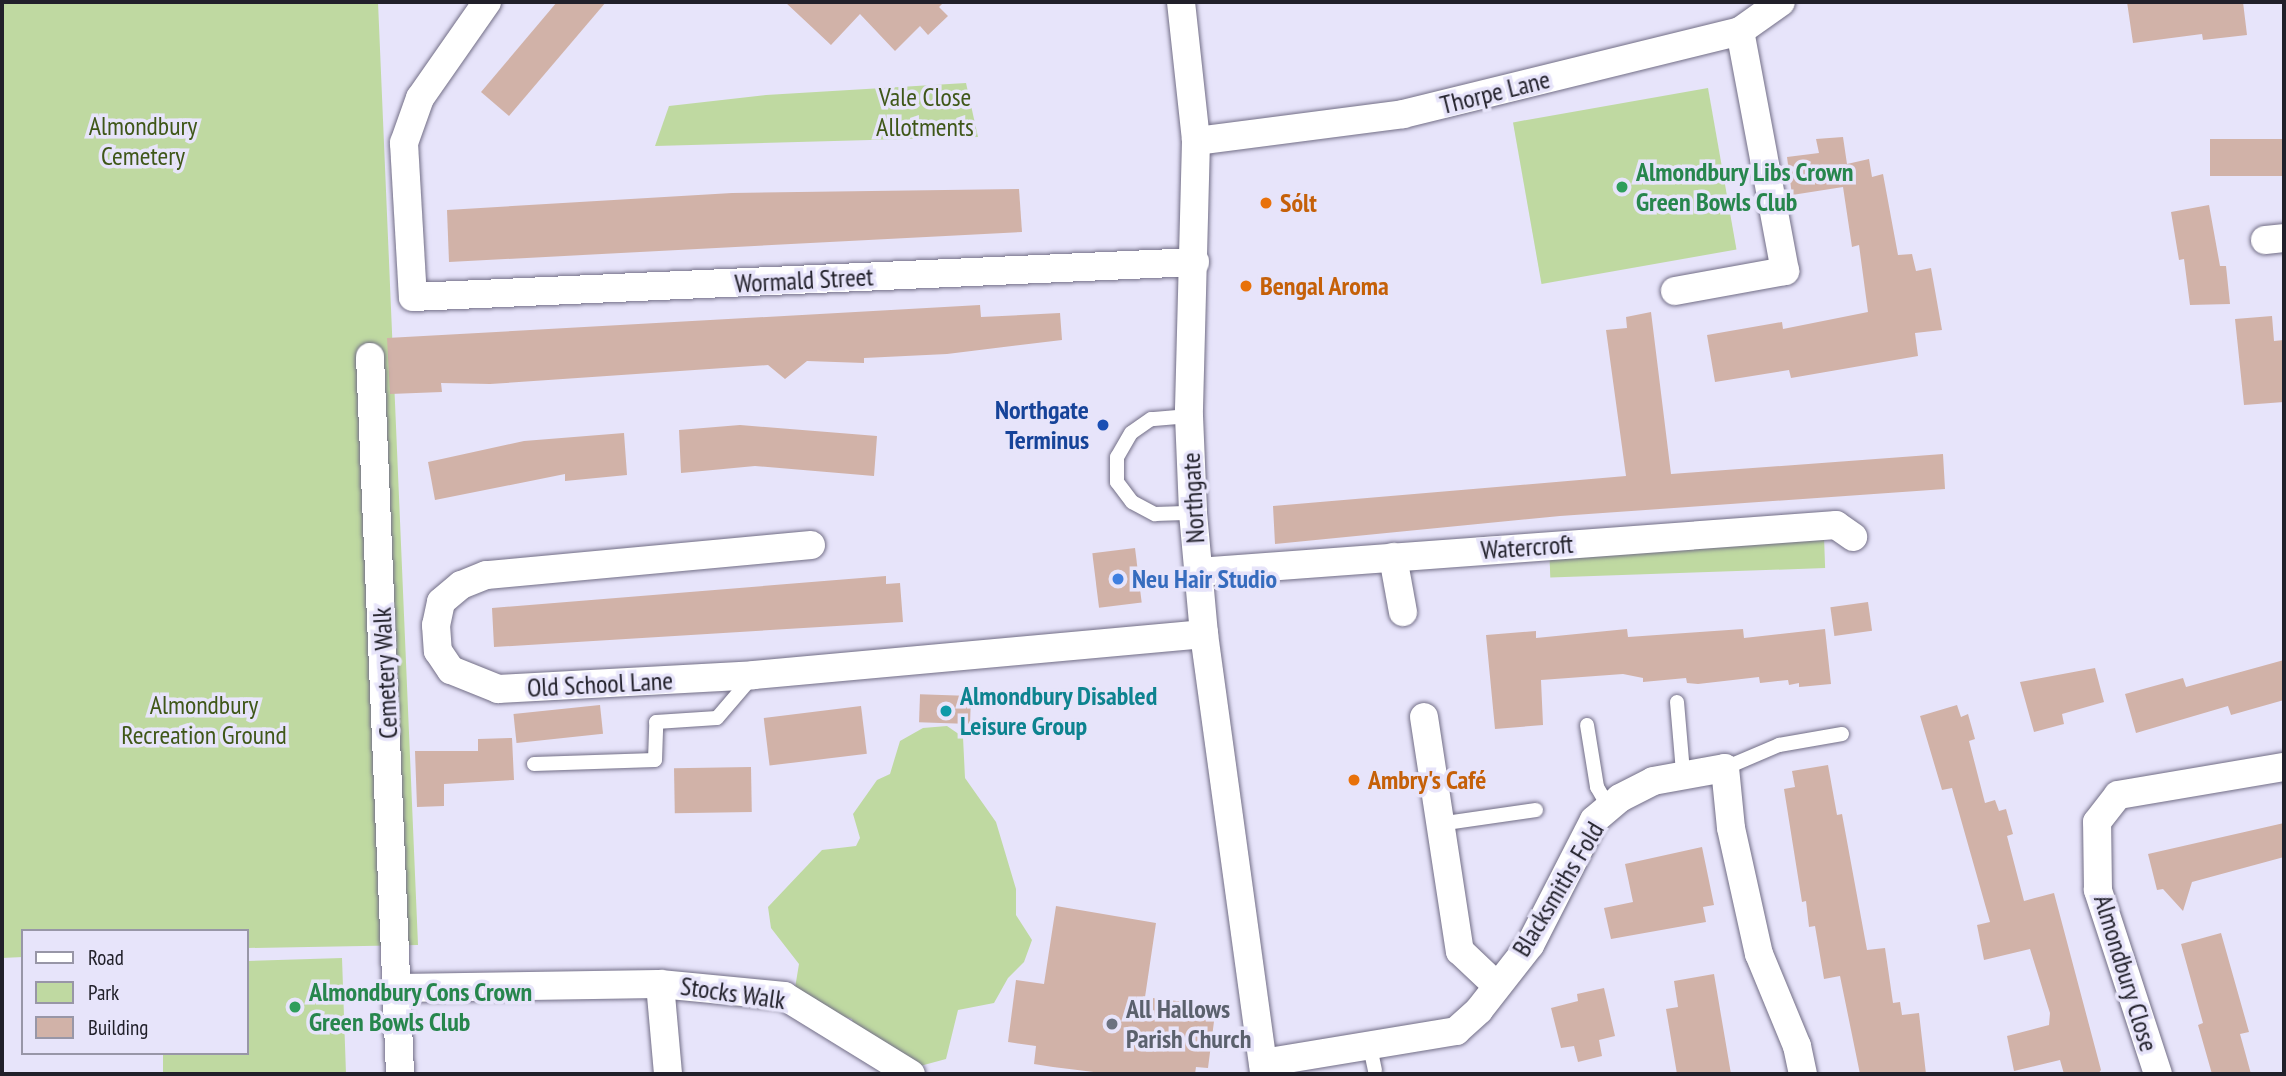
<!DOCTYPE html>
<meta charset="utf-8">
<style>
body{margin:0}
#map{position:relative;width:2286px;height:1076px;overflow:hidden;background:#e7e4fa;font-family:"PT Sans Narrow",sans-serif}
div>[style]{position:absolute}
.green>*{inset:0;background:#bfd9a1;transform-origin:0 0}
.building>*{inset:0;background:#d1b2a8;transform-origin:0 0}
.roads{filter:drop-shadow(0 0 2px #726e86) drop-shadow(0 0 2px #726e86)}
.lane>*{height:14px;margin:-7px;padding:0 7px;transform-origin:7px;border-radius:7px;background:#fff}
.street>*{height:28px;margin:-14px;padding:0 14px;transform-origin:14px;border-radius:14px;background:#fff}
.dots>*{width:19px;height:19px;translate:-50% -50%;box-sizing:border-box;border:4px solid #e7e4fa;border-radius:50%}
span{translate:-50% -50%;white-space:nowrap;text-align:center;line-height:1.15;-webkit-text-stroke:7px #e7e4fa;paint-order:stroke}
.street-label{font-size:26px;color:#21202a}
.park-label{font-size:26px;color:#3f5718}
.leisure-label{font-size:26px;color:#27864d;font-weight:700}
.left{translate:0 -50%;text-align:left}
.food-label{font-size:26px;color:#c56008;font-weight:700}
.transit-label{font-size:26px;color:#164399;font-weight:700}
.right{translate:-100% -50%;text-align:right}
.shop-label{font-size:26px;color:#366cbe;font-weight:700}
.culture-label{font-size:26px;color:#0d838f;font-weight:700}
.worship-label{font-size:26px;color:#5b616d;font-weight:700}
.frame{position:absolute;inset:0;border:4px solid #21202a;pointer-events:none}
.legend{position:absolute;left:21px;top:929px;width:228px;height:126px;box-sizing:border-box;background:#e7e4fa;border:2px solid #9896a7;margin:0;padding:9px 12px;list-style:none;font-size:21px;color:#21202a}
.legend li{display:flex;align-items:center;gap:14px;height:35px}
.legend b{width:35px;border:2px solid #9896a7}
</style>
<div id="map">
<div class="green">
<div style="clip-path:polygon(2px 2px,378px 2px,418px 945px,247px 948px,247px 931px,23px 931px,23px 957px,2px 958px)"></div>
<div style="clip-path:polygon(966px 83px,978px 137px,655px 146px,669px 106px,766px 95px)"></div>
<div style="left:1708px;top:88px;width:164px;height:198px;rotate:80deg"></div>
<div style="left:1824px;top:536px;width:32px;height:275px;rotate:88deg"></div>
<div style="clip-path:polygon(947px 726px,963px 737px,965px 778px,996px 822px,1016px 889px,1016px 915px,1032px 940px,1024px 962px,1008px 978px,994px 1003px,958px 1010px,946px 1059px,909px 1069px,857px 1039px,852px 1019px,826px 1012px,795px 988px,799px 964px,771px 928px,768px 907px,822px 850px,856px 846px,860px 838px,853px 814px,877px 780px,890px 774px,900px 741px,923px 728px)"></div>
<div style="clip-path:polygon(342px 958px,346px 1074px,163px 1074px,163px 1053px,247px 1053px,247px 961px)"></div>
</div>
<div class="building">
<div style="clip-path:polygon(557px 2px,606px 2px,509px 116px,481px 92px)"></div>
<div style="clip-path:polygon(785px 2px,944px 2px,939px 7px,948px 16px,928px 35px,920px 26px,895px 51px,860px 14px,831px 45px)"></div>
<div style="clip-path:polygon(2127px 2px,2243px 2px,2247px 35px,2203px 40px,2202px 34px,2133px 43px)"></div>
<div style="clip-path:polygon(1843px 137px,1847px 164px,1869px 159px,1872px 177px,1883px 174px,1898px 255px,1912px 254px,1916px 271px,1931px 268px,1942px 330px,1915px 333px,1918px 356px,1791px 378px,1789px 370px,1715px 382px,1707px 335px,1782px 322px,1783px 329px,1868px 312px,1859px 245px,1852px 247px,1843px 187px,1792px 195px,1787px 157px,1819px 153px,1816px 139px)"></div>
<div style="left:2284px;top:139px;width:37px;height:74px;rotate:90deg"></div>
<div style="clip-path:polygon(1019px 189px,1022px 232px,449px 262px,447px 210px,732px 193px)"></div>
<div style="clip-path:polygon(2209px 205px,2220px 266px,2226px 266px,2230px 304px,2190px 305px,2184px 259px,2179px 260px,2171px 212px)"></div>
<div style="clip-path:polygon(980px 305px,981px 317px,1060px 313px,1062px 340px,947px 354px,864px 358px,864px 363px,807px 361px,785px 379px,768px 365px,490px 384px,441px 383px,442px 392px,390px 394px,387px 338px)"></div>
<div style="clip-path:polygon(1651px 312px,1671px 474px,1943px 454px,1945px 489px,1560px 516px,1275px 544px,1273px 506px,1626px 476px,1606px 330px,1627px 328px,1626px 317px)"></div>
<div style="clip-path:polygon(2272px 316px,2274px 341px,2284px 340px,2284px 402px,2244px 405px,2235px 319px)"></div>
<div style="clip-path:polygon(740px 425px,877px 436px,874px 476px,755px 466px,681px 473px,679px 430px)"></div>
<div style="clip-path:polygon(624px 433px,627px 475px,565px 481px,565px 474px,435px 500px,428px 462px,524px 441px)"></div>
<div style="left:1135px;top:548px;width:55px;height:43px;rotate:83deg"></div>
<div style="clip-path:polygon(886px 576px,886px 584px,900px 583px,903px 622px,494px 647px,492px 608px)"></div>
<div style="left:1868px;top:602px;width:29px;height:38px;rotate:82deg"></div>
<div style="clip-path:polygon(1627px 629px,1628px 637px,1743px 629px,1744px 638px,1825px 629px,1831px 684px,1799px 687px,1799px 683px,1789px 685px,1788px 680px,1760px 683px,1759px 677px,1698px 684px,1687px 683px,1686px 678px,1643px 682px,1643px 678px,1623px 674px,1541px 680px,1543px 725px,1495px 729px,1486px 635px,1536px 631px,1536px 638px)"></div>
<div style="clip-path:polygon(2284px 660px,2284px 700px,2231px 715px,2228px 706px,2136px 733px,2125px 694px,2183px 678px,2186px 687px)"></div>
<div style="clip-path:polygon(2095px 668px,2104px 702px,2062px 714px,2064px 724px,2034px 732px,2020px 682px)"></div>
<div style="left:971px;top:696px;width:28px;height:51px;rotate:92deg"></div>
<div style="left:600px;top:705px;width:29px;height:87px;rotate:84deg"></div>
<div style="clip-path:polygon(1957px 705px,1961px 717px,1968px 714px,1975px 739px,1969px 741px,1985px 803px,1995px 800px,1999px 811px,2006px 809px,2013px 834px,2007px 836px,2024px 901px,2054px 893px,2101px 1070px,2098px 1074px,2064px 1074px,2060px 1060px,2014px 1071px,2007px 1036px,2049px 1025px,2050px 1013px,2030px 949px,1984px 960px,1977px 925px,1990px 922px,1952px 788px,1942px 790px,1920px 716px)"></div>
<div style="left:861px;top:706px;width:48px;height:98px;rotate:83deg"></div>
<div style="clip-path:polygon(512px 738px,514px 780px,444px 784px,444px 806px,417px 807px,415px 751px,478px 751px,478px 739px)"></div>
<div style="clip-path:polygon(1828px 765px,1837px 815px,1842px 814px,1867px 950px,1885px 948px,1893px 1003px,1900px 1002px,1902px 1015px,1919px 1013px,1926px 1074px,1860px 1074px,1840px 976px,1824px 979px,1815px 926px,1809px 927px,1806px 901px,1802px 902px,1784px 789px,1795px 787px,1792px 771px)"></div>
<div style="left:751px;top:767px;width:45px;height:77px;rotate:89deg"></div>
<div style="clip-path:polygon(2284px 823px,2284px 857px,2192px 882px,2183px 911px,2163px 889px,2157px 890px,2148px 854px)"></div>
<div style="clip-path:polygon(1702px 847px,1714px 905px,1703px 907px,1706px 922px,1611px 939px,1604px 908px,1633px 902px,1625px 864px)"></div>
<div style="clip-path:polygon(1056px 906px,1156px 923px,1145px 997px,1216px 1006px,1208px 1068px,1196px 1067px,1195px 1074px,1110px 1074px,1053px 1067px,1034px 1064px,1036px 1046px,1008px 1042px,1016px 980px,1044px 984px)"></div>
<div style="clip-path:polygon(2221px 933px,2249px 1032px,2240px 1034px,2251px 1074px,2212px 1074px,2198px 1025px,2203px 1023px,2181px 944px)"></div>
<div style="clip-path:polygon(1714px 974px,1731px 1074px,1677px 1074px,1666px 1009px,1678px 1007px,1674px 981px)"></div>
<div style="clip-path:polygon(1604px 988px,1615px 1036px,1599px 1040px,1602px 1056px,1578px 1062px,1574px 1046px,1561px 1048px,1551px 1008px,1578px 1001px,1577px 994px)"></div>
</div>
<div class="roads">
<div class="lane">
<div style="left:1189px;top:416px;width:38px;rotate:175deg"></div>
<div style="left:1151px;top:419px;width:24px;rotate:145deg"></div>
<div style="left:1131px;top:433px;width:28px;rotate:120deg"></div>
<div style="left:1117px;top:457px;width:25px;rotate:90deg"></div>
<div style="left:1117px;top:482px;width:25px;rotate:53deg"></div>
<div style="left:1132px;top:502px;width:26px;rotate:28deg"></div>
<div style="left:1155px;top:514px;width:38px;rotate:-2deg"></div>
<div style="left:1677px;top:702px;width:70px;rotate:85.1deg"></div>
<div style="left:1587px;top:725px;width:63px;rotate:80.8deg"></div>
<div style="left:1597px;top:787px;width:24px;rotate:60deg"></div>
<div style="left:534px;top:764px;width:121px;rotate:-1.9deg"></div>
<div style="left:655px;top:760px;width:38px;rotate:-88deg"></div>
<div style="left:656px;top:722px;width:61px;rotate:-3.8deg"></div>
<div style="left:717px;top:718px;width:55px;rotate:-49.4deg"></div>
<div style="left:1725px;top:768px;width:59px;rotate:-23.1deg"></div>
<div style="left:1779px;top:745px;width:64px;rotate:-9.9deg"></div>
<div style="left:1439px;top:824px;width:98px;rotate:-8.2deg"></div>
<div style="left:1370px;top:1047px;width:24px;rotate:78deg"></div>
</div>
<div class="street">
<div style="left:487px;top:2px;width:117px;rotate:124.9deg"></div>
<div style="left:420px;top:98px;width:48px;rotate:109.6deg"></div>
<div style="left:404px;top:143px;width:154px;rotate:86.7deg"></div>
<div style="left:413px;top:297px;width:783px;rotate:-2.56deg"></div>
<div style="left:1181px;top:2px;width:140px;rotate:83.8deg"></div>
<div style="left:1196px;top:141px;width:275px;rotate:91.5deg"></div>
<div style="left:1189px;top:416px;width:97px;rotate:87.6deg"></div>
<div style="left:1193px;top:513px;width:121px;rotate:84.8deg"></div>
<div style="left:1204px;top:634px;width:444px;rotate:82.2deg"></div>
<div style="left:1196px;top:141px;width:209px;rotate:-7.4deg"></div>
<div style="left:1403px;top:114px;width:347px;rotate:-13.8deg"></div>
<div style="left:1740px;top:31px;width:50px;rotate:-35.3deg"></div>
<div style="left:2265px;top:240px;width:19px;rotate:-6deg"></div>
<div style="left:1675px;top:291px;width:112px;rotate:-10.3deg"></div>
<div style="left:1785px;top:271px;width:244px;rotate:-100.6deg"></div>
<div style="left:370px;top:357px;width:718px;rotate:87.6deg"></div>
<div style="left:811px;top:545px;width:326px;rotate:174.7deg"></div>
<div style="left:486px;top:575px;width:27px;rotate:158deg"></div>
<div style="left:461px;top:585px;width:26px;rotate:140deg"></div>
<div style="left:441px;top:602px;width:24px;rotate:102deg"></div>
<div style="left:436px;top:625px;width:26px;rotate:86deg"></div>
<div style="left:438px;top:651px;width:23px;rotate:56deg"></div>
<div style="left:451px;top:670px;width:51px;rotate:22deg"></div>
<div style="left:498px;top:689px;width:256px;rotate:-3.1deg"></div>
<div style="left:754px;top:675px;width:452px;rotate:-5.2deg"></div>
<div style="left:1393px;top:557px;width:56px;rotate:79.7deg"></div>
<div style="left:1198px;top:572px;width:640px;rotate:-4.21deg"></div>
<div style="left:1836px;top:525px;width:21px;rotate:35deg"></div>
<div style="left:1424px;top:717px;width:237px;rotate:81.3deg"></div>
<div style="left:1460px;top:951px;width:50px;rotate:43.4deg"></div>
<div style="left:660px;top:984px;width:125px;rotate:5.5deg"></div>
<div style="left:784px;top:996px;width:149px;rotate:31.6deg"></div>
<div style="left:398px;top:988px;width:262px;rotate:-0.9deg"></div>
<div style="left:660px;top:984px;width:90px;rotate:84.9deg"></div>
<div style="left:1263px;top:1063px;width:196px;rotate:-9.4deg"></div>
<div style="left:1456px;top:1031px;width:31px;rotate:-42deg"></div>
<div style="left:1479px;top:1010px;width:83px;rotate:-51.9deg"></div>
<div style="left:1530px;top:945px;width:140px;rotate:-62.9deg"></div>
<div style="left:1594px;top:820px;width:34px;rotate:-40deg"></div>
<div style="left:1620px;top:798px;width:37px;rotate:-27deg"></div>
<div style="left:1653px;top:781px;width:73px;rotate:-10.2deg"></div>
<div style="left:1725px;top:768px;width:60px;rotate:84.3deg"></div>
<div style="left:1731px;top:828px;width:129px;rotate:77.5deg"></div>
<div style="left:1759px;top:954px;width:100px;rotate:67.6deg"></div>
<div style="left:1797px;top:1046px;width:29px;rotate:78deg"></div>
<div style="left:2158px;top:1074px;width:194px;rotate:-108.1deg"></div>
<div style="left:2098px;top:890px;width:68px;rotate:-90.8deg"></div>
<div style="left:2097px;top:822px;width:34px;rotate:-52deg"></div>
<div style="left:2118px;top:795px;width:168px;rotate:-9.6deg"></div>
</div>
</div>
<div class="dots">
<div style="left:1622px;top:187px;background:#2e9e5b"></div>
<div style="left:1266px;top:203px;background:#e8710a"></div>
<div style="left:1246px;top:286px;background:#e8710a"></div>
<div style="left:1103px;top:425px;background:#1a4fb4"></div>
<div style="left:1118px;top:579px;background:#3f7fe0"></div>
<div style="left:946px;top:711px;background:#0f9aa8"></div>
<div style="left:1354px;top:780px;background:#e8710a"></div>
<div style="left:295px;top:1007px;background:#2e9e5b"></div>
<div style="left:1112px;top:1024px;background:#6b7280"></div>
</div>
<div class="street-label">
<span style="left:1495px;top:92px;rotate:-14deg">Thorpe Lane</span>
<span style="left:804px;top:280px;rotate:-3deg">Wormald Street</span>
<span style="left:1193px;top:498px;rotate:-93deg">Northgate</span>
<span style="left:1527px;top:547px;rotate:-4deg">Watercroft</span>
<span style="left:385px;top:673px;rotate:-93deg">Cemetery Walk</span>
<span style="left:600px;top:684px;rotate:-3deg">Old School Lane</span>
<span style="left:1558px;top:889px;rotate:-59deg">Blacksmiths Fold</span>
<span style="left:2126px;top:973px;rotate:73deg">Almondbury Close</span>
<span style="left:733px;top:993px;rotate:8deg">Stocks Walk</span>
</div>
<div class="park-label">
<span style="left:925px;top:112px">Vale Close<br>Allotments</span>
<span style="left:143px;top:141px">Almondbury<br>Cemetery</span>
<span style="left:204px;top:720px">Almondbury<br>Recreation Ground</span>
</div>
<div class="leisure-label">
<span class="left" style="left:1636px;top:187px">Almondbury Libs Crown<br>Green Bowls Club</span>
<span class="left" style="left:309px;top:1007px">Almondbury Cons Crown<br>Green Bowls Club</span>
</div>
<div class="food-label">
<span class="left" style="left:1280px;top:203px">Sólt</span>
<span class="left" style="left:1260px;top:286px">Bengal Aroma</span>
<span class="left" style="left:1368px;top:780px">Ambry's Café</span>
</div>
<div class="transit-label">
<span class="right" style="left:1089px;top:425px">Northgate<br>Terminus</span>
</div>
<div class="shop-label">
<span class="left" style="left:1132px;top:579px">Neu Hair Studio</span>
</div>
<div class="culture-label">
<span class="left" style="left:960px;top:711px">Almondbury Disabled<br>Leisure Group</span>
</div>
<div class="worship-label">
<span class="left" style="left:1126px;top:1024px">All Hallows<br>Parish Church</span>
</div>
<div class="frame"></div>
<ul class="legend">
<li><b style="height:9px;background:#fff"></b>Road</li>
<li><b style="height:19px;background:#bfd9a1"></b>Park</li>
<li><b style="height:19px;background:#d1b2a8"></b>Building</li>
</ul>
</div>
